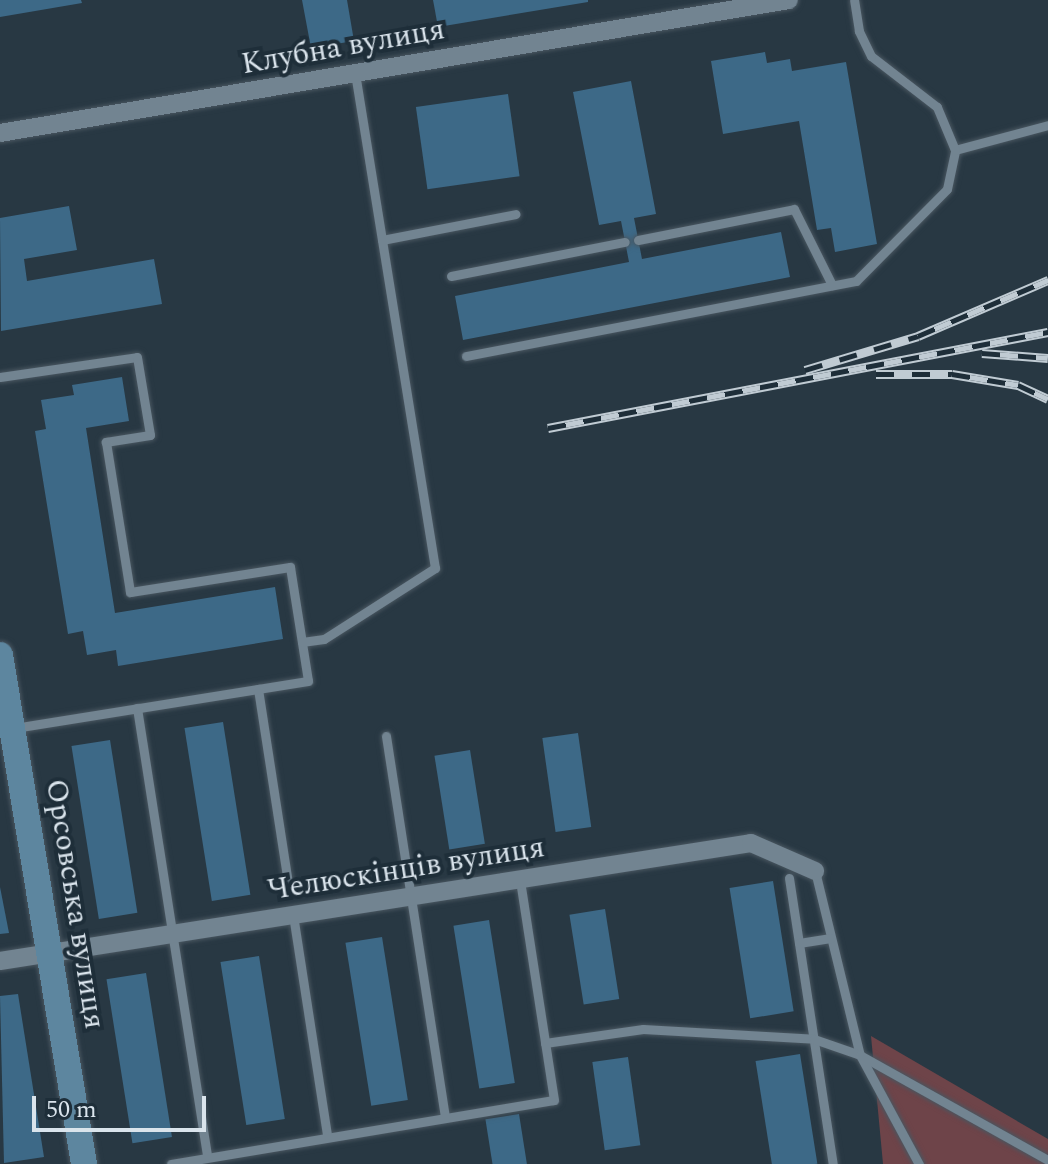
<!DOCTYPE html>
<meta charset="utf-8">
<style>
body{margin:0}
#map{position:relative;width:1048px;height:1164px;overflow:hidden;background:#283843;font-family:Spectral,serif}
div>[style]{position:absolute}
.green>*{inset:0;background:#6e4449}
.building>*{inset:0;background:#3d6987;transform-origin:0 0}
.roads{filter:drop-shadow(0 0 2px #495660) drop-shadow(0 0 2px #495660)}
.lane>*{height:9px;margin:-4.5px;padding:0 4.5px;transform-origin:4.5px;border-radius:4.5px;background:#728491}
.street>*{height:18px;margin:-9px;padding:0 9px;transform-origin:9px;border-radius:9px;background:#728491}
.secondary>*{height:26px;margin:-13px;padding:0 13px;transform-origin:13px;border-radius:13px;background:#5d869f}
.rail>*{height:9px;margin-top:-4.5px;transform-origin:0;background:repeating-linear-gradient(90deg,#1e2e39 0 18px,#c0cbd3 0 36px);box-sizing:border-box;border-block:2px solid #c0cbd3}
span{translate:-50% -50%;white-space:nowrap;text-align:center;line-height:1.15;-webkit-text-stroke:8px #1e2e39;paint-order:stroke}
.street-label{font-size:30px;color:#dae4ec}
.scale{position:absolute;left:32px;top:1096px;width:174px;height:36px;box-sizing:border-box;border:4px solid #dae4ec;border-top:0;padding-left:10px;font-size:24px;line-height:28px;white-space:nowrap;color:#dae4ec;-webkit-text-stroke:6px #1e2e39;paint-order:stroke}
</style>
<div id="map">
<div class="green">
<div style="clip-path:polygon(871px 1036px,1048px 1139px,1048px 1164px,883px 1164px)"></div>
</div>
<div class="building">
<div style="clip-path:polygon(0 0,81px 0,82px 3px,0 17px)"></div>
<div style="clip-path:polygon(302px 0,347px 0,354px 41px,311px 48px)"></div>
<div style="clip-path:polygon(433px 0,588px 0,588px 2px,438px 27px)"></div>
<div style="clip-path:polygon(765px 52px,767px 63px,790px 59px,792px 71px,846px 62px,877px 244px,835px 252px,831px 228px,817px 230px,799px 121px,723px 134px,711px 61px)"></div>
<div style="clip-path:polygon(631px 81px,656px 214px,634px 218px,642px 259px,781px 232px,790px 277px,463px 340px,455px 296px,629px 262px,621px 221px,599px 225px,573px 92px)"></div>
<div style="left:508px;top:94px;width:83px;height:93px;rotate:82deg"></div>
<div style="clip-path:polygon(69px 206px,77px 250px,24px 259px,27px 281px,154px 259px,162px 304px,1px 331px,0 218px)"></div>
<div style="clip-path:polygon(122px 377px,129px 421px,86px 428px,115px 613px,275px 587px,283px 639px,118px 666px,116px 650px,87px 655px,83px 631px,68px 634px,35px 431px,46px 429px,41px 400px,74px 395px,72px 385px)"></div>
<div style="left:223px;top:722px;width:175px;height:39px;rotate:81deg"></div>
<div style="left:578px;top:733px;width:95px;height:36px;rotate:82deg"></div>
<div style="left:110px;top:740px;width:175px;height:39px;rotate:81deg"></div>
<div style="left:470px;top:750px;width:95px;height:36px;rotate:81deg"></div>
<div style="left:773px;top:881px;width:132px;height:44px;rotate:81deg"></div>
<div style="clip-path:polygon(0 887px,9px 933px,0 934px)"></div>
<div style="left:605px;top:909px;width:91px;height:36px;rotate:81deg"></div>
<div style="left:489px;top:920px;width:165px;height:36px;rotate:81deg"></div>
<div style="left:382px;top:937px;width:165px;height:37px;rotate:81deg"></div>
<div style="left:259px;top:956px;width:165px;height:39px;rotate:81deg"></div>
<div style="left:146px;top:973px;width:166px;height:40px;rotate:81deg"></div>
<div style="clip-path:polygon(18px 994px,44px 1157px,4px 1163px,0 996px)"></div>
<div style="left:800px;top:1054px;width:111px;height:45px;rotate:81deg"></div>
<div style="left:628px;top:1057px;width:89px;height:36px;rotate:82deg"></div>
<div style="left:519px;top:1114px;width:51px;height:34px;rotate:81deg"></div>
</div>
<div class="roads">
<div class="lane">
<div style="left:955px;top:150px;width:96px;rotate:-15deg"></div>
<div style="left:382px;top:240px;width:136px;rotate:-11deg"></div>
<div style="left:638px;top:240px;width:159px;rotate:-11.2deg"></div>
<div style="left:794px;top:209px;width:85px;rotate:63.4deg"></div>
<div style="left:451px;top:276px;width:177px;rotate:-11.1deg"></div>
<div style="left:466px;top:356px;width:397px;rotate:-10.9deg"></div>
<div style="left:856px;top:281px;width:129px;rotate:-45.3deg"></div>
<div style="left:947px;top:189px;width:40px;rotate:-78deg"></div>
<div style="left:955px;top:150px;width:47px;rotate:-112.7deg"></div>
<div style="left:937px;top:107px;width:83px;rotate:-142.3deg"></div>
<div style="left:871px;top:56px;width:28px;rotate:-116deg"></div>
<div style="left:859px;top:31px;width:31px;rotate:-99deg"></div>
<div style="left:0;top:377px;width:138px;rotate:-8.3deg"></div>
<div style="left:137px;top:357px;width:79px;rotate:80.5deg"></div>
<div style="left:150px;top:435px;width:45px;rotate:171deg"></div>
<div style="left:106px;top:442px;width:152px;rotate:80.9deg"></div>
<div style="left:130px;top:592px;width:162px;rotate:-8.9deg"></div>
<div style="left:290px;top:567px;width:115px;rotate:81deg"></div>
<div style="left:308px;top:681px;width:296px;rotate:170.9deg"></div>
<div style="left:302px;top:642px;width:22px;rotate:-8deg"></div>
<div style="left:324px;top:639px;width:132px;rotate:-32.6deg"></div>
<div style="left:435px;top:568px;width:501px;rotate:-99.18deg"></div>
<div style="left:258px;top:689px;width:202px;rotate:81.2deg"></div>
<div style="left:137px;top:708px;width:451px;rotate:81.1deg"></div>
<div style="left:386px;top:736px;width:386px;rotate:81.2deg"></div>
<div style="left:815px;top:871px;width:189px;rotate:76.3deg"></div>
<div style="left:860px;top:1055px;width:124px;rotate:61.6deg"></div>
<div style="left:789px;top:878px;width:289px;rotate:81.3deg"></div>
<div style="left:293px;top:915px;width:223px;rotate:81.2deg"></div>
<div style="left:799px;top:943px;width:32px;rotate:-9deg"></div>
<div style="left:545px;top:1043px;width:99px;rotate:-8.1deg"></div>
<div style="left:643px;top:1029px;width:171px;rotate:3.3deg"></div>
<div style="left:814px;top:1039px;width:49px;rotate:19.2deg"></div>
<div style="left:860px;top:1055px;width:215px;rotate:29.2deg"></div>
<div style="left:171px;top:1164px;width:388px;rotate:-9.5deg"></div>
<div style="left:554px;top:1100px;width:223px;rotate:-98.8deg"></div>
</div>
<div class="street">
<div style="left:0;top:133px;width:800px;rotate:-9.57deg"></div>
<div style="left:0;top:961px;width:760px;rotate:-8.93deg"></div>
<div style="left:751px;top:843px;width:70px;rotate:23.6deg"></div>
</div>
<div class="secondary">
<div style="left:0;top:655px;width:516px;rotate:80.63deg"></div>
</div>
</div>
<div class="rail">
<div style="left:982px;top:353px;width:66px;rotate:4.3deg"></div>
<div style="left:805px;top:370px;width:118px;rotate:-16.7deg"></div>
<div style="left:918px;top:336px;width:142px;rotate:-23.3deg"></div>
<div style="left:876px;top:374px;width:76px"></div>
<div style="left:952px;top:374px;width:67px;rotate:9.5deg"></div>
<div style="left:1018px;top:385px;width:33px;rotate:25deg"></div>
<div style="left:548px;top:428px;width:509px;rotate:-10.87deg"></div>
</div>
<div class="street-label">
<span style="left:343px;top:47px;rotate:-10deg">Клубна вулиця</span>
<span style="left:406px;top:869px;rotate:-9deg">Челюскінців вулиця</span>
<span style="left:75px;top:904px;rotate:81deg">Орсовська вулиця</span>
</div>
<div class="scale">50 m</div>
</div>
